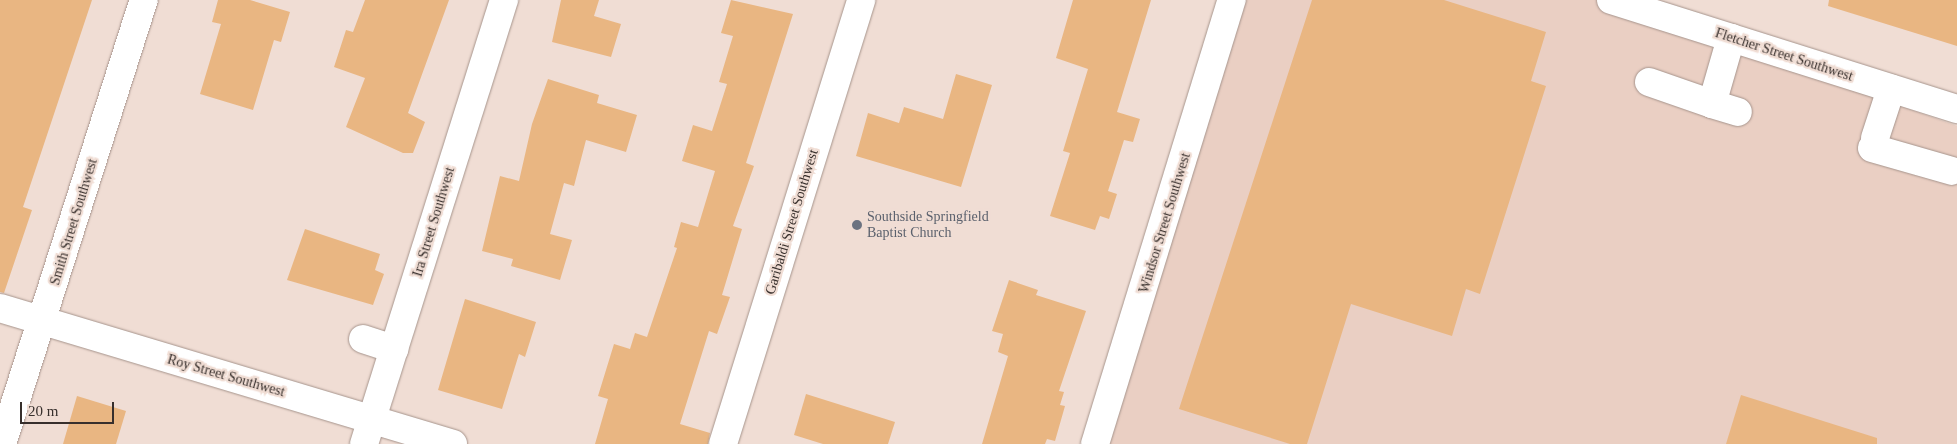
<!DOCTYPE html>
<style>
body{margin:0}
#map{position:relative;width:1957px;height:444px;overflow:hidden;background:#f0ddd4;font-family:Georgia,serif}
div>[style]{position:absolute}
.built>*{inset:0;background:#eacfc3}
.building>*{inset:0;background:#e9b682}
.roads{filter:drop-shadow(0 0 1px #a6948c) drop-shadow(0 0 1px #a6948c)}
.minor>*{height:28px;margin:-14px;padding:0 14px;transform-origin:14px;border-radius:14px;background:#fff}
.dots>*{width:14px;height:14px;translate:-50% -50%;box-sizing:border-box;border:2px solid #f0ddd4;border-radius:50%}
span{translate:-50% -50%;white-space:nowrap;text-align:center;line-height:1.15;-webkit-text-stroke:4.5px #f0ddd4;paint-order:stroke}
.street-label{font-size:14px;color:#372f2c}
.worship-label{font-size:14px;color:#5b616d}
.left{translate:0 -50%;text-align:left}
.scale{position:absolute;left:20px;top:402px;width:94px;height:22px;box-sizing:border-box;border:2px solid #372f2c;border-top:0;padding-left:6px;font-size:15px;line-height:18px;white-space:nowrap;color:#372f2c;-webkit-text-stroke:4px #f0ddd4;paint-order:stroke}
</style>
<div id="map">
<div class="built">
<div style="clip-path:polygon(1217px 0,1601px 0,1957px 126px,1957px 444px,1081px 444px)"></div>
</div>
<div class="building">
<div style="clip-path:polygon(0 0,92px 0,23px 207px,32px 210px,4px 293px,0 292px)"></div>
<div style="clip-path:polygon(218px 0,250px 0,290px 12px,281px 42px,274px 40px,253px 110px,200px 94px,221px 24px,212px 22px)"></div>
<div style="clip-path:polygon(365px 0,449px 0,408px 113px,425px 122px,413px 153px,403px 153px,346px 127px,365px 78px,334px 67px,346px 30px,353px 32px)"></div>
<div style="clip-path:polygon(561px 0,599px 0,594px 16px,621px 24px,611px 57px,552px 42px)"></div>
<div style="clip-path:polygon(731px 0,793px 14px,746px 163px,754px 166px,733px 226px,742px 229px,722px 295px,730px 297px,717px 334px,709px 331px,680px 424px,710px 433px,708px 444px,595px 444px,608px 399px,598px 396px,614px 344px,630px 349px,635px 333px,647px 337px,677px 248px,674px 247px,681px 222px,698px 227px,715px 171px,682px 161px,693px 125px,712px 131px,727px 84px,719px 82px,733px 36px,721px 33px)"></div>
<div style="clip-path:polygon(1073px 0,1151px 0,1117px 112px,1140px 119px,1133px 142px,1124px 140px,1108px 191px,1117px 194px,1109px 219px,1100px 216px,1095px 230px,1050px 216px,1070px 153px,1063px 151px,1088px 69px,1056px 58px)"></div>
<div style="clip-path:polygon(1312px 0,1444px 0,1546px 32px,1531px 81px,1546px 86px,1480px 294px,1466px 289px,1452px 336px,1351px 304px,1307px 444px,1290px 444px,1179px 409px)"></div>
<div style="clip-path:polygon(1829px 0,1957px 0,1957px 46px,1828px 6px)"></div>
<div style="clip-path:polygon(956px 74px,992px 85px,961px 187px,856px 156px,868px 113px,899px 123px,904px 107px,943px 119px)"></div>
<div style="clip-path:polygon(548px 79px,599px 95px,597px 103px,637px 115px,626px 152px,586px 140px,574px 186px,564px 183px,550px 234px,572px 240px,560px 280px,511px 266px,513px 259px,482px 251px,500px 176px,519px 181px,532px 124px)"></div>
<div style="clip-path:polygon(305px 229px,380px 254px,375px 270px,384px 274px,373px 305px,287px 280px)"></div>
<div style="clip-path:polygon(1009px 280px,1038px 290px,1036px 295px,1086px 311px,1059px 391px,1064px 392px,1060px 405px,1065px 406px,1055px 441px,1047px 439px,1045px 444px,982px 444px,1008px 356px,998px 352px,1003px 334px,992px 331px)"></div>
<div style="clip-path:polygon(465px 299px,536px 322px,525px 357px,519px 354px,502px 409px,438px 390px)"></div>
<div style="clip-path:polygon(806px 394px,895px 422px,888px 444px,823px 444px,794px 435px)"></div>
<div style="clip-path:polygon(1741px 395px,1877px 438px,1877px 444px,1726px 444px)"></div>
<div style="clip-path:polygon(77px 396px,126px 411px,116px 444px,63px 444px)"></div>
</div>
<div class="roads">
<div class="minor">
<div style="left:1611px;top:0;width:363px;rotate:17.5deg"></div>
<div style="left:1649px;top:82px;width:67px;rotate:19.2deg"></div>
<div style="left:1712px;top:104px;width:69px;rotate:-73.9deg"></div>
<div style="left:1712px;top:104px;width:27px;rotate:17deg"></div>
<div style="left:1875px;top:138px;width:52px;rotate:-71.9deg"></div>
<div style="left:1872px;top:148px;width:83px;rotate:16deg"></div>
<div style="left:0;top:308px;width:473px;rotate:16.7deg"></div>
<div style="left:363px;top:339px;width:33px;rotate:18deg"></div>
<div style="left:2px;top:444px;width:466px;rotate:-72.3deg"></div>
<div style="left:364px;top:444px;width:466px;rotate:-72.5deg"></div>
<div style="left:723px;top:444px;width:465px;rotate:-72.7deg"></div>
<div style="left:1095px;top:444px;width:465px;rotate:-72.9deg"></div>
</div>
</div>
<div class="dots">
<div style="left:857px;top:225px;background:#6b7280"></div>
</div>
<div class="street-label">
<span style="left:1784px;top:55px;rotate:18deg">Fletcher Street Southwest</span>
<span style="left:74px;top:222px;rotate:-73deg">Smith Street Southwest</span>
<span style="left:434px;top:222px;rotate:-73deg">Ira Street Southwest</span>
<span style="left:792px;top:222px;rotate:-73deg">Garibaldi Street Southwest</span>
<span style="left:1165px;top:223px;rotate:-73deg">Windsor Street Southwest</span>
<span style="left:226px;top:376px;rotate:16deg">Roy Street Southwest</span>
</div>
<div class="worship-label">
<span class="left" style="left:867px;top:225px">Southside Springfield<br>Baptist Church</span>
</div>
<div class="scale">20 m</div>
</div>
